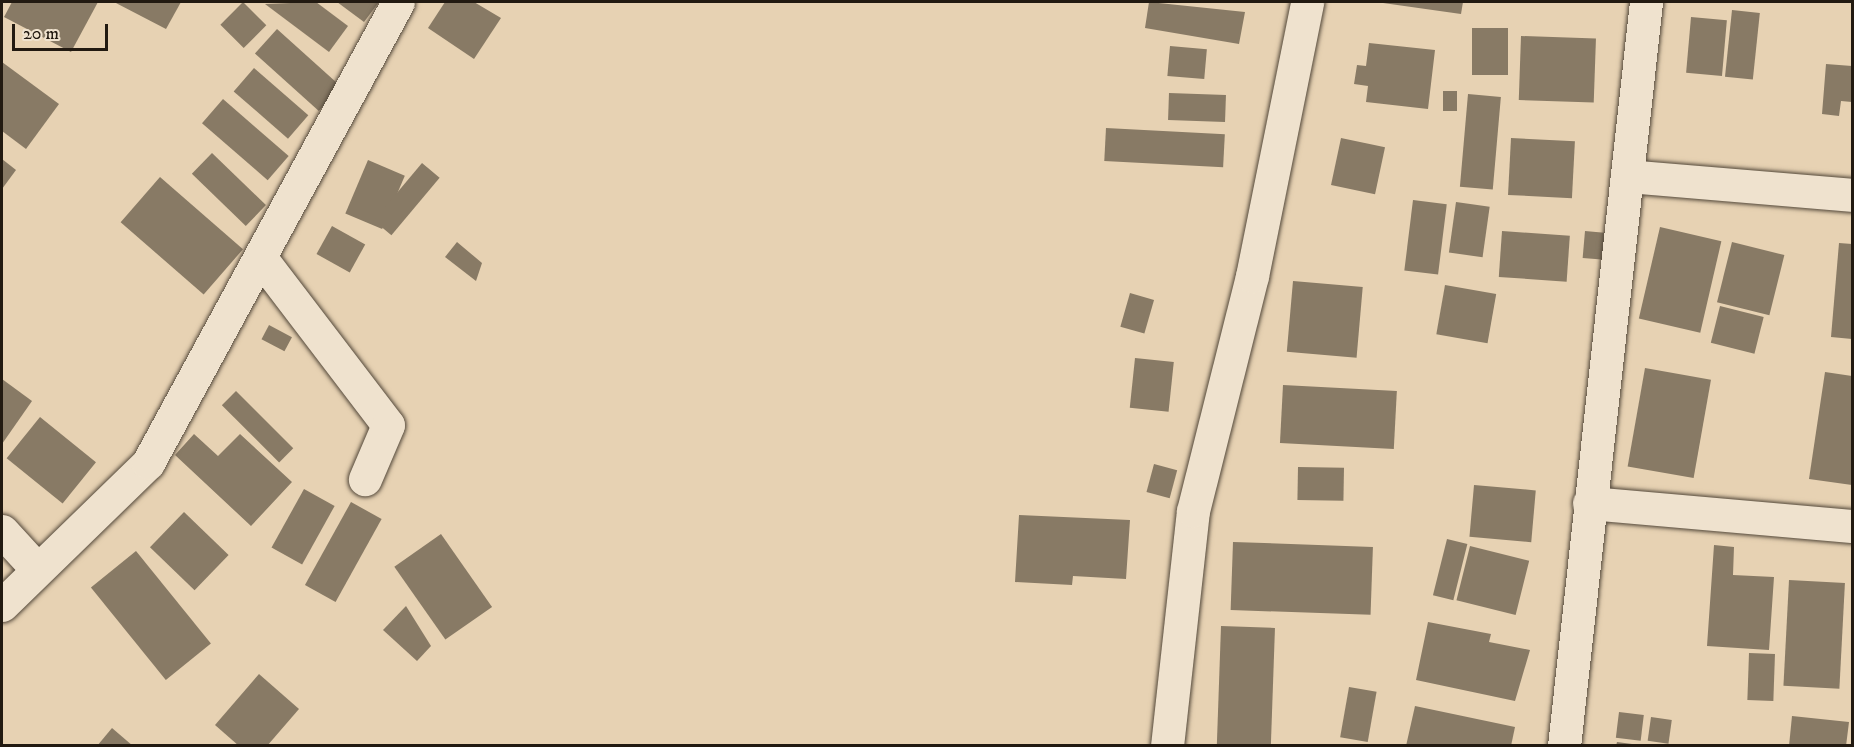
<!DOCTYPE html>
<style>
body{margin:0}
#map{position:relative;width:1854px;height:747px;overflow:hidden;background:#e7d2b3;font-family:"IM FELL DW Pica",serif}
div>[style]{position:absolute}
.building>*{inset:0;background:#887a65;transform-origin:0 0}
.roads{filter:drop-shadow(0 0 2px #53483a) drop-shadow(0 0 2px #53483a)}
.street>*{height:33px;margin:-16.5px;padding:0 16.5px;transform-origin:16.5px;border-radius:16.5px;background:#efe2ce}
span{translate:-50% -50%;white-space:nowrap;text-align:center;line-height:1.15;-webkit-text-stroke:6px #efe2ce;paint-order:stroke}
.frame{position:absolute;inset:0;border:3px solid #221a11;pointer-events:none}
.scale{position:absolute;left:12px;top:24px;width:96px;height:27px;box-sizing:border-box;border:3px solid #221a11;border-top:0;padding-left:8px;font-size:18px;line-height:21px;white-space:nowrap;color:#221a11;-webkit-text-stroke:4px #efe2ce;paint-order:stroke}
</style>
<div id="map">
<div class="building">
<div style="clip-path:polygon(12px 2px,98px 2px,71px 52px,4px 17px)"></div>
<div style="clip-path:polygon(114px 2px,181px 2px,166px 29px)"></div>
<div style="left:243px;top:2px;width:33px;height:32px;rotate:45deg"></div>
<div style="clip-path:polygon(316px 2px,348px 26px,329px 52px,265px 4px)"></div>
<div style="clip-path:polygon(337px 2px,379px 2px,364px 22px)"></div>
<div style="clip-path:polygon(445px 2px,474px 2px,501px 18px,474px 59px,428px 28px)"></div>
<div style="clip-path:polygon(1149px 2px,1245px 12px,1239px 44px,1145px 28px)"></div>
<div style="clip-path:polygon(1376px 2px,1463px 2px,1461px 14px)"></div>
<div style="left:1732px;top:10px;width:28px;height:67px;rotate:6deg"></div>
<div style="left:1691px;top:17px;width:36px;height:56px;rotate:5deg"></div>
<div style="left:1472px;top:28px;width:36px;height:47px"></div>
<div style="left:277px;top:29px;width:86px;height:33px;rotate:42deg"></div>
<div style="left:1521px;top:36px;width:75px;height:64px;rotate:2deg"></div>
<div style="clip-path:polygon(1369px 43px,1435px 50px,1428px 109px,1366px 102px,1368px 86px,1354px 84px,1357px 65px,1366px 66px)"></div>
<div style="left:1170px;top:46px;width:37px;height:30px;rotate:5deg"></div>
<div style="clip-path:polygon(2px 62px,59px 104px,26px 149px,2px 131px)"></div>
<div style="clip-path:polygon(1826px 64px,1852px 66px,1852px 102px,1841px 101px,1839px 116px,1822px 114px)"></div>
<div style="left:254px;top:68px;width:72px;height:31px;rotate:41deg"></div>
<div style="left:1443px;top:91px;width:14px;height:20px"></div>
<div style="left:1169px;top:93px;width:57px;height:27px;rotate:2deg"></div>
<div style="left:1468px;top:94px;width:33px;height:93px;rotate:5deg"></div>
<div style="left:223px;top:99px;width:87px;height:32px;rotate:41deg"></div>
<div style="left:1106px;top:128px;width:119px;height:33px;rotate:3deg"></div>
<div style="left:1341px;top:138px;width:45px;height:48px;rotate:12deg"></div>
<div style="left:1511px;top:138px;width:64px;height:57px;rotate:3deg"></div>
<div style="left:212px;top:153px;width:75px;height:29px;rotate:44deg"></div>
<div style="clip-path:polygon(2px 159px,16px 170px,2px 189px)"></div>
<div style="left:368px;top:160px;width:40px;height:58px;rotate:23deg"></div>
<div style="left:422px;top:163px;width:23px;height:75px;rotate:40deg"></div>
<div style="left:160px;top:177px;width:110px;height:60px;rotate:41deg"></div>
<div style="left:1413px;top:200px;width:34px;height:71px;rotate:7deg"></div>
<div style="left:1456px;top:202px;width:34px;height:51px;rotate:8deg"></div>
<div style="left:332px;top:226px;width:38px;height:32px;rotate:29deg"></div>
<div style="left:1660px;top:227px;width:63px;height:94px;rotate:13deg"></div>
<div style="left:1502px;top:231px;width:68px;height:46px;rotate:4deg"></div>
<div style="left:1585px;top:231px;width:22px;height:27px;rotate:5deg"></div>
<div style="clip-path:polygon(457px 242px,482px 263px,476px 281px,445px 257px)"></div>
<div style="left:1732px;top:242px;width:54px;height:62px;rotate:14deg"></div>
<div style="clip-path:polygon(1839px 243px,1852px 244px,1852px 339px,1831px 337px)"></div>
<div style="left:1293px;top:281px;width:70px;height:71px;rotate:5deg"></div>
<div style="left:1445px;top:285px;width:52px;height:50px;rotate:10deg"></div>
<div style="left:1130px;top:293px;width:25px;height:35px;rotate:16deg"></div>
<div style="left:1720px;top:306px;width:45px;height:38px;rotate:14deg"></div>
<div style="left:269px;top:325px;width:26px;height:16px;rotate:28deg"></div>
<div style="left:1135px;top:358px;width:39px;height:50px;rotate:6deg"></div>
<div style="left:1645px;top:368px;width:67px;height:100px;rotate:10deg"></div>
<div style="clip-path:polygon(1825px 372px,1852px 376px,1852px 485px,1809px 479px)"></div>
<div style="clip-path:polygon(2px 379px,32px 401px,2px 444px)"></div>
<div style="left:1283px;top:385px;width:114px;height:58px;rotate:3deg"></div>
<div style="left:236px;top:391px;width:81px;height:20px;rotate:45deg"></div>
<div style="left:40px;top:417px;width:72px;height:53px;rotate:39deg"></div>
<div style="clip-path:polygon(194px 434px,218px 456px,240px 434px,292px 482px,251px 526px,175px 455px)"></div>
<div style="left:1154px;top:464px;width:24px;height:29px;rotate:15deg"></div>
<div style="left:1298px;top:467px;width:46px;height:33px;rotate:1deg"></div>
<div style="left:1474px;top:485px;width:62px;height:52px;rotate:5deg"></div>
<div style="left:304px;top:489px;width:35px;height:67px;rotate:29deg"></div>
<div style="left:351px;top:502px;width:35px;height:95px;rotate:29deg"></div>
<div style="left:184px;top:512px;width:62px;height:49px;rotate:44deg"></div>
<div style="clip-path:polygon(1019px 515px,1130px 520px,1126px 579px,1073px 576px,1072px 585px,1015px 582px)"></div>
<div style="left:441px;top:534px;width:89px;height:57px;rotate:55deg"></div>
<div style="left:1447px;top:539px;width:21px;height:58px;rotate:14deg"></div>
<div style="left:1233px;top:542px;width:140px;height:68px;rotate:2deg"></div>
<div style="clip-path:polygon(1714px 545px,1734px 547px,1733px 575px,1774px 577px,1769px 650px,1707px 646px)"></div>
<div style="left:1470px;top:546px;width:61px;height:56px;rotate:14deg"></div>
<div style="left:136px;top:551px;width:119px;height:58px;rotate:51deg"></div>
<div style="left:1789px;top:580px;width:56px;height:106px;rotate:3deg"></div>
<div style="clip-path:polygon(406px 606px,431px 646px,417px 661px,383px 630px)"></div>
<div style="clip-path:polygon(1428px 622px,1491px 634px,1489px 642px,1530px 650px,1515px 701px,1416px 680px)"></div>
<div style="left:1221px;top:626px;width:54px;height:120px;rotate:2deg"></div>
<div style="left:1749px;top:653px;width:26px;height:47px;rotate:2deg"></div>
<div style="clip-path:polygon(259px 674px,299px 709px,267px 746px,239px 746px,215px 725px)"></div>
<div style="left:1349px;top:687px;width:28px;height:51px;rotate:10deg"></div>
<div style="clip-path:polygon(1415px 706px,1515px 727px,1511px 746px,1406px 746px)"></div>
<div style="left:1619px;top:712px;width:25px;height:26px;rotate:7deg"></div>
<div style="clip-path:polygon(1792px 716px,1849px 722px,1846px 746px,1789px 746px)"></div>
<div style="left:1651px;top:717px;width:21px;height:24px;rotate:8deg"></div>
<div style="clip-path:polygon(112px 728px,133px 746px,97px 746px)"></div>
<div style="clip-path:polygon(1617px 742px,1632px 744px,1632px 746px,1616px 746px)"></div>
</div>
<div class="roads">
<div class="street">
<div style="left:1627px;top:176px;width:226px;rotate:4.8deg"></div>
<div style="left:260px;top:257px;width:211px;rotate:52.7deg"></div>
<div style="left:388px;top:425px;width:59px;rotate:113.1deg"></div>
<div style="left:1589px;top:503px;width:264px;rotate:5deg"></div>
<div style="left:2px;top:531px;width:50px;rotate:47.4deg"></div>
<div style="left:2px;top:605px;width:204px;rotate:-44.2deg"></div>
<div style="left:148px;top:463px;width:524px;rotate:-61.53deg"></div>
<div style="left:1167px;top:746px;width:236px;rotate:-83.7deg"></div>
<div style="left:1193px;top:511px;width:242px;rotate:-75.9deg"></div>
<div style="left:1252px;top:276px;width:279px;rotate:-78.6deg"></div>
<div style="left:1564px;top:746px;width:749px;rotate:-83.71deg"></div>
</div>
</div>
<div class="frame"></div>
<div class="scale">20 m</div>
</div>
